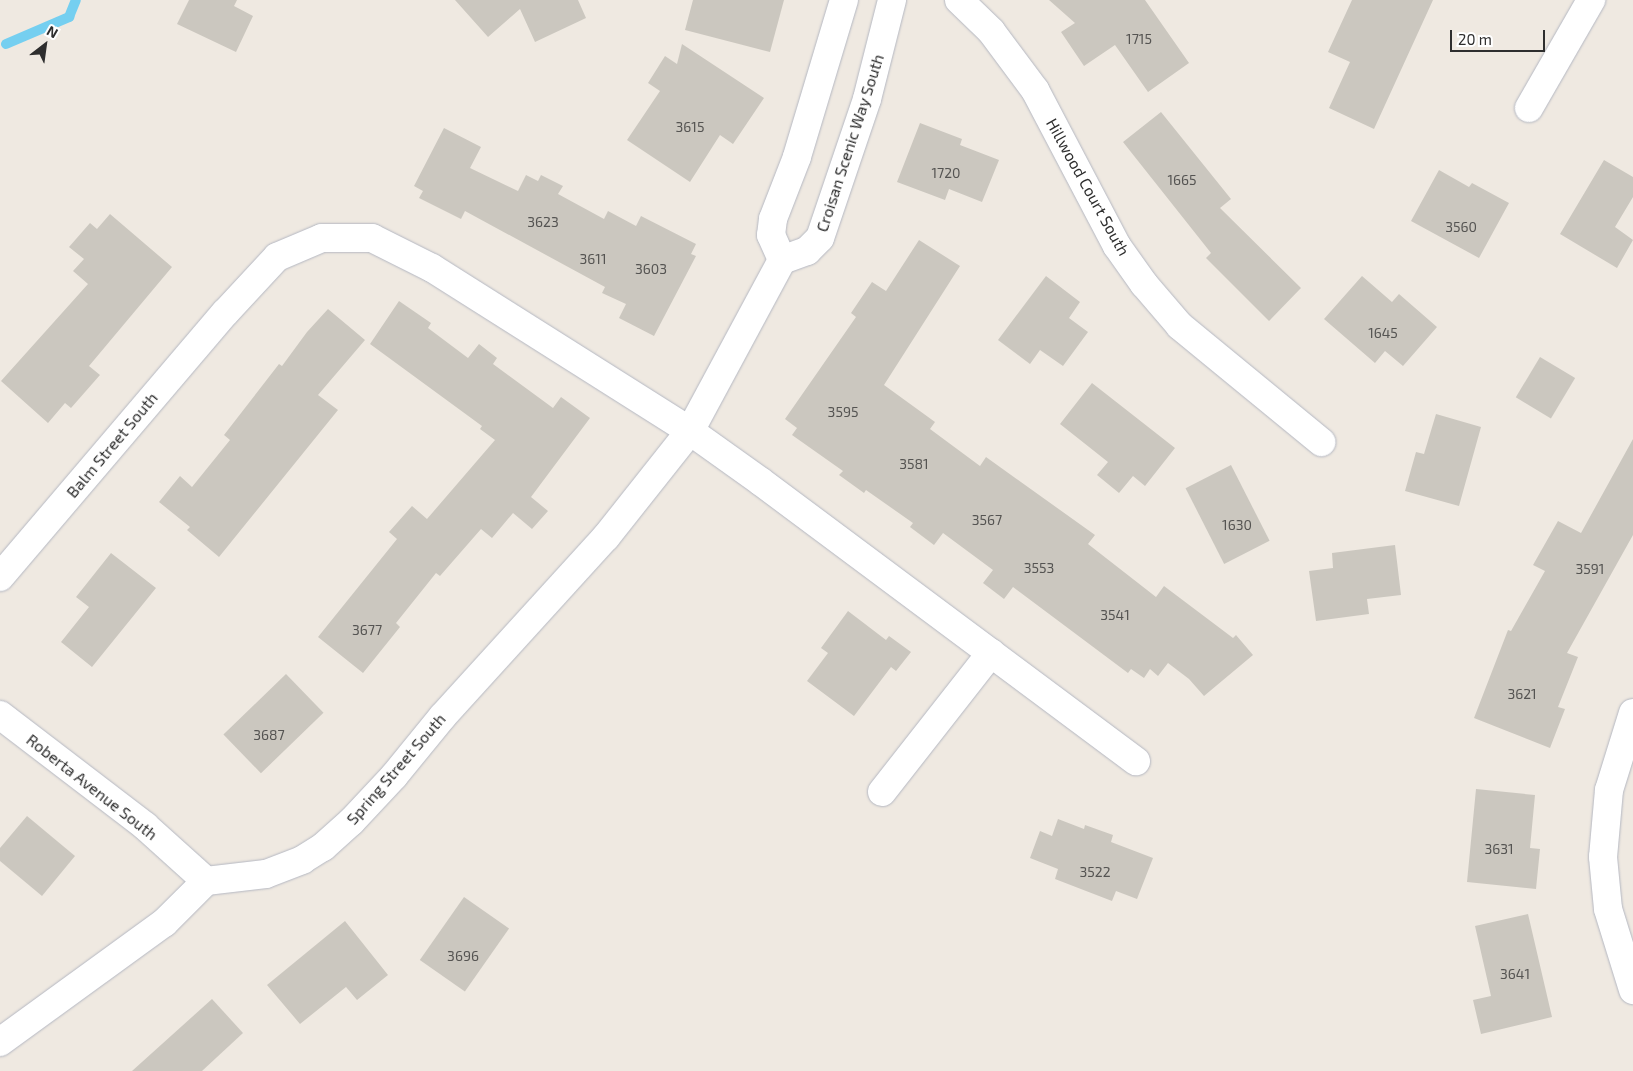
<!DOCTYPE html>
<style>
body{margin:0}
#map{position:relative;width:1633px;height:1071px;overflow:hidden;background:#efe9e1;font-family:"Exo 2",sans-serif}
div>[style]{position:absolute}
.stream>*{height:10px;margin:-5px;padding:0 5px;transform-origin:5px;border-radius:5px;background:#75cff0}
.building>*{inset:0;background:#cbc7bf;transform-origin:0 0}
.roads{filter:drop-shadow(0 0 1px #b4b7c1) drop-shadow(0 0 1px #b4b7c1)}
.minor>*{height:28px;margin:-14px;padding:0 14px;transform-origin:14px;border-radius:14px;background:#fff}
span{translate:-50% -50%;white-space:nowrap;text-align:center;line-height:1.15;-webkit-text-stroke:4px #fff;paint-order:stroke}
.number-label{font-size:14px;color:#555452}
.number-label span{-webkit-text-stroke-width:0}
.street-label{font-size:16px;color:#2e2e2e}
.north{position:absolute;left:20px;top:20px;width:50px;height:50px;-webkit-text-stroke:4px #fff;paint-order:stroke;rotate:30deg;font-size:14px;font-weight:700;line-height:20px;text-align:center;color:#2e2e2e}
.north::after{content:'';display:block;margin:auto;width:18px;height:22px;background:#2e2e2e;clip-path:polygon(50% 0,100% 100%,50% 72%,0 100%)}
.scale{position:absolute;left:1450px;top:30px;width:95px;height:22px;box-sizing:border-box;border:2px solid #2e2e2e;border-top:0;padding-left:6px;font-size:15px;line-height:18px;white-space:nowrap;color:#2e2e2e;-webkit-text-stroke:4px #fff;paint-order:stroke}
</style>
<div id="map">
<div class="stream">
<div style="left:6px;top:44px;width:69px;rotate:-23.2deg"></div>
<div style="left:69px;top:17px;width:18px;rotate:-68deg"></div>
</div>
<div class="building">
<div style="clip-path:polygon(189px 0,237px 0,234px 6px,253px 16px,236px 52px,177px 24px)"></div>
<div style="clip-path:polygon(455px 0,578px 0,586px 18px,535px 42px,520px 9px,488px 37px)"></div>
<div style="clip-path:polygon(693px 0,784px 0,770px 52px,685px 30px)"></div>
<div style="clip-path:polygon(1049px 0,1145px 0,1189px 63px,1148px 92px,1115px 45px,1084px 66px,1061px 32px,1075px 23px)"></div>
<div style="clip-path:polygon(1352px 0,1433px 0,1374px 129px,1329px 108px,1350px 62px,1328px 52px)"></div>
<div style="clip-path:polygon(682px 44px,764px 98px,733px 144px,720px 135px,690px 182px,627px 140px,660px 91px,648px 83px,665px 56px,677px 64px)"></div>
<div style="clip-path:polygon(1161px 112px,1231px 199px,1220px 208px,1301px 288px,1269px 321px,1206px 258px,1211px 253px,1123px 142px)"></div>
<div style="clip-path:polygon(920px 123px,962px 139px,960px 145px,999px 160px,982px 202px,949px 189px,945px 200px,897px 182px)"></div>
<div style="clip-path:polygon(444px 128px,481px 147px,470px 168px,518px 191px,526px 175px,538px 181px,541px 175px,563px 186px,558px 194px,604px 219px,608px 211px,636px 226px,641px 216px,696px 244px,691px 254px,696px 256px,654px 336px,619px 318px,626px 304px,602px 293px,605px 287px,465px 211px,461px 219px,419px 198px,423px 191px,414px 186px)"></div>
<div style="clip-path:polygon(1604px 160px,1633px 177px,1633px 197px,1615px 227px,1633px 240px,1617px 268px,1560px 234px)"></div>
<div style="clip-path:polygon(1439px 170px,1469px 187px,1472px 183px,1509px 203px,1479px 258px,1411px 221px)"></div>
<div style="clip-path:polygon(110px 214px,172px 267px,89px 366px,100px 375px,71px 408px,65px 403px,48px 423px,1px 381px,88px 284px,73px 271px,84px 259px,69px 247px,90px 223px,97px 229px)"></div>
<div style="clip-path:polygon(919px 240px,960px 266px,884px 385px,935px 422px,930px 429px,980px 466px,986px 457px,1095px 535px,1088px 544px,1156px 597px,1164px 586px,1233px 638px,1236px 635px,1253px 655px,1204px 696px,1189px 679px,1168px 663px,1158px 676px,1150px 669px,1144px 678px,1131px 669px,1128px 673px,1013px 587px,1004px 599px,983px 583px,993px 570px,943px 533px,934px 545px,910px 527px,913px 523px,866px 490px,864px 493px,839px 475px,843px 471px,792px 435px,797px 428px,785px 419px,856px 317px,851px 313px,872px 282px,886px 291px)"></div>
<div style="clip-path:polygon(1046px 276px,1080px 302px,1069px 318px,1088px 332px,1063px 366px,1040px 350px,1030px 364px,998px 340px)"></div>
<div style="clip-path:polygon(1362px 276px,1392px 302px,1399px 294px,1437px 327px,1403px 366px,1385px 351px,1375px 363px,1324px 319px)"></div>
<div style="clip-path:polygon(399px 301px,431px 323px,428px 328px,468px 358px,479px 344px,497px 358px,493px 364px,553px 408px,561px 397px,590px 418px,531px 497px,548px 511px,532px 529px,513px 513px,492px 538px,481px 529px,440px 576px,436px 573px,396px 623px,400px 627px,363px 673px,318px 637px,397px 539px,389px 532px,412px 506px,427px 519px,495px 440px,480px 429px,482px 426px,370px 344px)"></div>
<div style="clip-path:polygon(328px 309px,365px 340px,318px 395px,338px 410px,219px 557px,187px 530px,190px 527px,159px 502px,180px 476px,192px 487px,230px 440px,224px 435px,279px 364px,282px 366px,307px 332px)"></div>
<div style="left:1540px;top:357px;width:41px;height:47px;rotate:31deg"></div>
<div style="clip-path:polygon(1092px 383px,1175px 448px,1145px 486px,1133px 476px,1119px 493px,1097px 475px,1108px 462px,1060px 424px)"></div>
<div style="clip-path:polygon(1436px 414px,1481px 427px,1459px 506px,1405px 491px,1416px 452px,1424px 454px)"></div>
<div style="clip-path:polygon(1633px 439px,1633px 535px,1567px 653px,1578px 657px,1558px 707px,1565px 709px,1550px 748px,1474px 718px,1508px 630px,1511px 631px,1545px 571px,1533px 565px,1558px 521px,1581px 533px)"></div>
<div style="left:1231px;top:465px;width:85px;height:51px;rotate:63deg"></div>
<div style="clip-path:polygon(1395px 545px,1401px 595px,1367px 599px,1369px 614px,1316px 621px,1309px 571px,1333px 568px,1332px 553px)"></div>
<div style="clip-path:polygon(111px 553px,156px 588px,92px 667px,61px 642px,89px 607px,76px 597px)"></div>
<div style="clip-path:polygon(848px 611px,886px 640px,889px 636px,911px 652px,896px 671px,891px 667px,854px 716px,807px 681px,828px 653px,821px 648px)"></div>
<div style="left:286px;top:674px;width:54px;height:87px;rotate:46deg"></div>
<div style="clip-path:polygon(1476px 789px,1535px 795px,1530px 848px,1540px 849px,1536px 889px,1467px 882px)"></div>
<div style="clip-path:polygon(27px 816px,75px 856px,42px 896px,0 861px,0 848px)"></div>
<div style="clip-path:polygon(1058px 819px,1084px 829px,1085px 825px,1113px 835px,1111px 842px,1153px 858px,1137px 899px,1116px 891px,1112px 901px,1055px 879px,1058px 869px,1030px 858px,1040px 831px,1052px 836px)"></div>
<div style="left:464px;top:897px;width:55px;height:77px;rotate:35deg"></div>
<div style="clip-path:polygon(1528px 914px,1552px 1017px,1481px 1034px,1473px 1000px,1491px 996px,1475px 926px)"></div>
<div style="clip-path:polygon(345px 921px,388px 975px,357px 1000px,346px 987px,300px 1024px,267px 985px)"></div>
<div style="clip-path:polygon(212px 999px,243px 1033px,202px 1071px,132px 1071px)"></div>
</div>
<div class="roads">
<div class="minor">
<div style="left:844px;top:0;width:164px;rotate:106.7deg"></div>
<div style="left:797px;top:157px;width:66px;rotate:111.2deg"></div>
<div style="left:773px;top:219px;width:16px;rotate:97deg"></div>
<div style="left:771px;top:235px;width:27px;rotate:66deg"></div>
<div style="left:782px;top:260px;width:27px;rotate:-20deg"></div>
<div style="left:807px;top:251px;width:18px;rotate:-45deg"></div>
<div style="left:820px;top:238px;width:147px;rotate:-71.3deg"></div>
<div style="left:867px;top:99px;width:102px;rotate:-75.8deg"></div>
<div style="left:959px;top:0;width:45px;rotate:44.1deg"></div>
<div style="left:991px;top:31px;width:74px;rotate:53.3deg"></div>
<div style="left:1035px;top:90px;width:176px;rotate:62.3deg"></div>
<div style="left:1117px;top:246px;width:47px;rotate:54.6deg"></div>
<div style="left:1144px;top:284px;width:55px;rotate:49.4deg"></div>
<div style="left:1180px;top:326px;width:183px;rotate:39.4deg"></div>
<div style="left:1529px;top:108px;width:125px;rotate:-60.1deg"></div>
<div style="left:0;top:577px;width:347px;rotate:-49.6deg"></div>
<div style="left:225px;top:313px;width:76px;rotate:-47.1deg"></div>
<div style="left:277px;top:257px;width:49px;rotate:-22.9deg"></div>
<div style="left:322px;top:238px;width:50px"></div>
<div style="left:372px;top:238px;width:67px;rotate:26.6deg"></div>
<div style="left:432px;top:268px;width:305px;rotate:32.3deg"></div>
<div style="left:690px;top:431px;width:86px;rotate:35.5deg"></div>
<div style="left:760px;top:481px;width:469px;rotate:36.7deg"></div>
<div style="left:1633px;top:713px;width:81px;rotate:107.3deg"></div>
<div style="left:1609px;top:790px;width:67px;rotate:95.1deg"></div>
<div style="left:1603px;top:857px;width:52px;rotate:84.5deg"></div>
<div style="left:1608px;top:909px;width:85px;rotate:72.8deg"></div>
<div style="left:0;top:715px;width:183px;rotate:37.4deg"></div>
<div style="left:145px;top:826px;width:82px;rotate:42deg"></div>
<div style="left:882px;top:792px;width:177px;rotate:-51.9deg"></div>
<div style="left:0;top:1042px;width:203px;rotate:-36deg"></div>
<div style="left:164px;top:923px;width:59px;rotate:-45deg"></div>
<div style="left:206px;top:881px;width:60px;rotate:-6.7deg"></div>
<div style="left:266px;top:874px;width:39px;rotate:-21deg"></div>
<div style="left:302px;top:860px;width:25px;rotate:-32deg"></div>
<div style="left:323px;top:847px;width:38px;rotate:-42deg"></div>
<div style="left:351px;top:822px;width:63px;rotate:-46.9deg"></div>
<div style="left:394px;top:776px;width:77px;rotate:-50.8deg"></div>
<div style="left:443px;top:716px;width:242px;rotate:-47.7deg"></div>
<div style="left:606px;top:537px;width:135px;rotate:-51.6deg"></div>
<div style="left:690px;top:431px;width:194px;rotate:-61.7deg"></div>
</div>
</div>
<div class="number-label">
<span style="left:1139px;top:39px">1715</span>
<span style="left:690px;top:127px">3615</span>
<span style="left:946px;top:173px">1720</span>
<span style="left:1182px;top:180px">1665</span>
<span style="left:543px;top:222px">3623</span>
<span style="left:1461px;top:227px">3560</span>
<span style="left:593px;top:259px">3611</span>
<span style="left:651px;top:269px">3603</span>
<span style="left:1383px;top:333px">1645</span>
<span style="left:843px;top:412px">3595</span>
<span style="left:914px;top:464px">3581</span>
<span style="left:987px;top:520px">3567</span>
<span style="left:1237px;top:525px">1630</span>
<span style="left:1039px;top:568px">3553</span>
<span style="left:1590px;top:569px">3591</span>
<span style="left:1115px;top:615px">3541</span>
<span style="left:367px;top:630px">3677</span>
<span style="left:1522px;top:694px">3621</span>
<span style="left:269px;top:735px">3687</span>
<span style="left:1499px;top:849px">3631</span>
<span style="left:1095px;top:872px">3522</span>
<span style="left:463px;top:956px">3696</span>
<span style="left:1515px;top:974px">3641</span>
</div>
<div class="street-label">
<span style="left:850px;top:143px;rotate:-72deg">Croisan Scenic Way South</span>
<span style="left:1088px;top:187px;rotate:61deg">Hillwood Court South</span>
<span style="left:112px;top:445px;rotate:-50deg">Balm Street South</span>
<span style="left:396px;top:769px;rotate:-49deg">Spring Street South</span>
<span style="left:92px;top:787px;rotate:38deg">Roberta Avenue South</span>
</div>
<div class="north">N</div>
<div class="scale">20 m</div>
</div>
